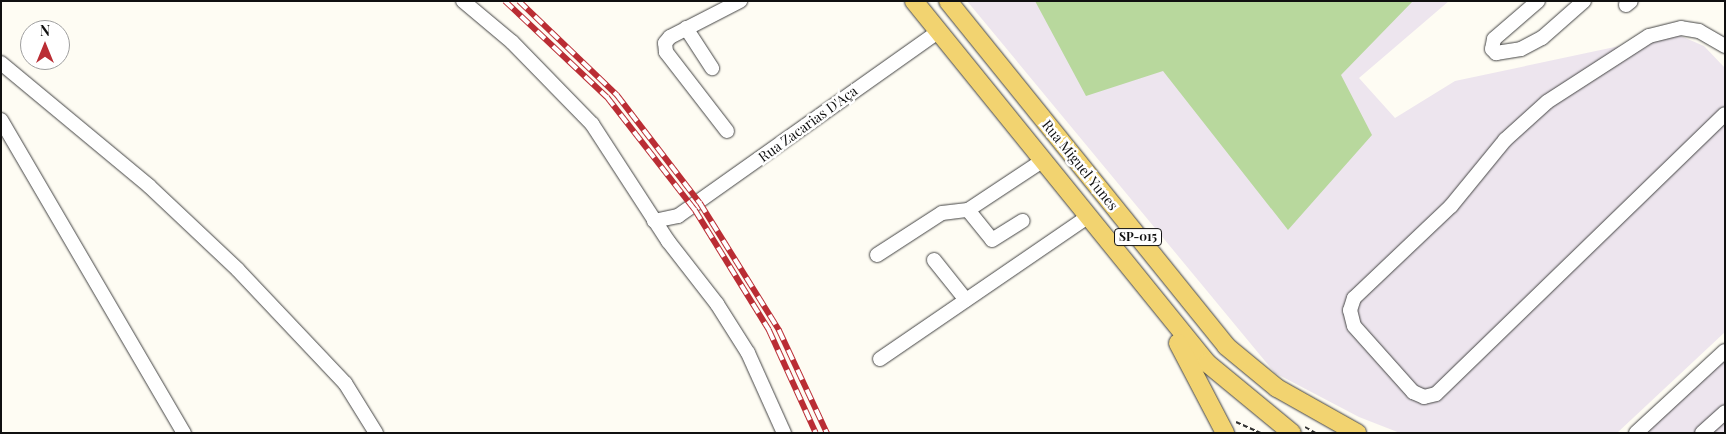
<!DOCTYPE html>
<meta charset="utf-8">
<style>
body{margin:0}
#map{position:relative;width:1726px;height:434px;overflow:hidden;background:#fefcf3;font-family:"Playfair Display",serif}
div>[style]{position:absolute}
.industrial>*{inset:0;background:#ede5ee}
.forest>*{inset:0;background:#b8d89d}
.path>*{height:2px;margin-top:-1px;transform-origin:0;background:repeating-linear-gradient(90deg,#323232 0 5px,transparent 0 7.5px)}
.roads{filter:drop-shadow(0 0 1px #434343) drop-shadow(0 0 1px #434343)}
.minor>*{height:14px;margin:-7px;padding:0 7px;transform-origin:7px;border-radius:7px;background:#fff}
.major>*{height:18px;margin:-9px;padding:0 9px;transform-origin:9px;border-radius:9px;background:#f2d370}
.rail>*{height:5.5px;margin-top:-2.75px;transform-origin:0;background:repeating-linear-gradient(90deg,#fff 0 11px,#ba2d34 0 22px);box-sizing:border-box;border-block:1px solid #ba2d34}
span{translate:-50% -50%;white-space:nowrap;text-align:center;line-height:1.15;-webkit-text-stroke:5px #fff;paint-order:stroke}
.shield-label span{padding:1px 4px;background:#fff;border:1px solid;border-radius:4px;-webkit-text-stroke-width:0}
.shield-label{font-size:12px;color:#101010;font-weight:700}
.street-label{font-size:14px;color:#101010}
.frame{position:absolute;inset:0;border:2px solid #101010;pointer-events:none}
.north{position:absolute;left:20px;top:20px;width:50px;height:50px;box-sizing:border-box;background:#fff;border:1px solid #9f9f9f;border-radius:50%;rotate:0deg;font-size:14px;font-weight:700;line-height:20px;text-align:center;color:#101010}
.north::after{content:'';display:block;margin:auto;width:18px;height:22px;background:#ba2d34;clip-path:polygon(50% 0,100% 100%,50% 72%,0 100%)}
</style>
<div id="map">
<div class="industrial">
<div style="clip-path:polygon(967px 1px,1449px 1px,1359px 78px,1395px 118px,1455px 81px,1676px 34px,1704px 46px,1725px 68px,1725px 332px,1617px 433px,1400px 433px,1359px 417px,1275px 373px)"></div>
<div style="clip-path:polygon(1725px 360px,1725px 433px,1646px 433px)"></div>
</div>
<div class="forest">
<div style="clip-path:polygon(1035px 1px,1413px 1px,1341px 75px,1372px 135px,1288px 230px,1163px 71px,1086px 96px)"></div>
</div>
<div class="path">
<div style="left:1236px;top:422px;width:27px;rotate:24deg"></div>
<div style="left:1305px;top:427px;width:13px;rotate:29deg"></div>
</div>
<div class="roads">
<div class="minor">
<div style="left:463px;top:1px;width:64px;rotate:39.9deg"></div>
<div style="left:512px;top:42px;width:115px;rotate:45.7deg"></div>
<div style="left:592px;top:124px;width:140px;rotate:57deg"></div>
<div style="left:668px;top:241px;width:80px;rotate:52.1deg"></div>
<div style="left:717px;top:304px;width:58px;rotate:57.7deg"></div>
<div style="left:748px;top:353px;width:88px;rotate:65.8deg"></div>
<div style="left:1538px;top:1px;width:58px;rotate:139.2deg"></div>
<div style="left:1494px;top:39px;width:10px;rotate:101deg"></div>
<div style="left:1492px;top:49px;width:6px;rotate:45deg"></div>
<div style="left:1496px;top:53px;width:25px;rotate:-9deg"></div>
<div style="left:1521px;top:49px;width:24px;rotate:-28deg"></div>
<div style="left:1542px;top:38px;width:56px;rotate:-41.4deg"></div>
<div style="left:1626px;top:5px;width:6px;rotate:-39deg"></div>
<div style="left:686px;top:28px;width:48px;rotate:57deg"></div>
<div style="left:1725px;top:46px;width:30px;rotate:-150deg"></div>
<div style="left:1699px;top:31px;width:18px;rotate:-171deg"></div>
<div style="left:1681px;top:28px;width:33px;rotate:166deg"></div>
<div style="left:1649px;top:36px;width:121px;rotate:147.1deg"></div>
<div style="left:1547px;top:102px;width:57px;rotate:137.9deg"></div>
<div style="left:1505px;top:140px;width:85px;rotate:129.3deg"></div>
<div style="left:1451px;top:206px;width:134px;rotate:136.5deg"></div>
<div style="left:1354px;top:298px;width:13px;rotate:108deg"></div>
<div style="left:1350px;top:310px;width:16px;rotate:76deg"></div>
<div style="left:1354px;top:326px;width:89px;rotate:48.2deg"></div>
<div style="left:1413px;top:392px;width:12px;rotate:24deg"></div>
<div style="left:1424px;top:397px;width:12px;rotate:-14deg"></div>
<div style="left:1436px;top:394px;width:402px;rotate:-44.1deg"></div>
<div style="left:1px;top:63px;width:192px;rotate:39.7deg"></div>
<div style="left:149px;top:186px;width:122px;rotate:43.3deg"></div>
<div style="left:238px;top:270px;width:156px;rotate:46.6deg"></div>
<div style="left:345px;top:383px;width:59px;rotate:58.2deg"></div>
<div style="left:1px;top:120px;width:363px;rotate:59.7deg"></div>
<div style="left:727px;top:131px;width:100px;rotate:-127.7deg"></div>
<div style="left:666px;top:52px;width:9px;rotate:-96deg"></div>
<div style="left:665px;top:43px;width:8px;rotate:-50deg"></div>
<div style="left:670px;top:37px;width:79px;rotate:-27.2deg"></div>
<div style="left:968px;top:210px;width:38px;rotate:51deg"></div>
<div style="left:992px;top:240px;width:36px;rotate:-32deg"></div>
<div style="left:654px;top:221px;width:25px;rotate:-12deg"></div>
<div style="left:678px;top:216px;width:320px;rotate:-35.3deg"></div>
<div style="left:877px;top:255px;width:77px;rotate:-32.9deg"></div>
<div style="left:942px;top:213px;width:26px;rotate:-7deg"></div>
<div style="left:968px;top:210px;width:89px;rotate:-33.5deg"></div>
<div style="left:934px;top:260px;width:51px;rotate:51.3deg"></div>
<div style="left:880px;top:359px;width:251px;rotate:-34.4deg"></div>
<div style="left:1636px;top:433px;width:121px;rotate:-42.7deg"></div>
<div style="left:1702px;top:433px;width:31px;rotate:-42deg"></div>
</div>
<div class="major">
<div style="left:914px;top:1px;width:466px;rotate:51deg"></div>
<div style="left:1207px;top:363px;width:110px;rotate:39.5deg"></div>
<div style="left:948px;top:1px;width:443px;rotate:51.1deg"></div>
<div style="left:1226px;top:346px;width:66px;rotate:39.5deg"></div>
<div style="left:1277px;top:388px;width:92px;rotate:29.4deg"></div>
<div style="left:1178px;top:343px;width:102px;rotate:62.4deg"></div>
</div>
</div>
<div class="rail">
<div style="left:505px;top:1px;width:140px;rotate:43.3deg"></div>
<div style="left:607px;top:97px;width:143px;rotate:52.1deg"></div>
<div style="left:695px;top:210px;width:141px;rotate:58.3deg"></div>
<div style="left:769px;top:330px;width:113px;rotate:65.5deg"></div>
<div style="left:519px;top:1px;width:136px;rotate:43.8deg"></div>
<div style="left:617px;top:95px;width:136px;rotate:52.5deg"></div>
<div style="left:700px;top:203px;width:150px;rotate:58.1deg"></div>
<div style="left:779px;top:330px;width:114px;rotate:65deg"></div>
</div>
<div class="shield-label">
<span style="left:1138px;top:237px">SP-015</span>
</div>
<div class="street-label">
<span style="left:808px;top:124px;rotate:-36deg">Rua Zacarias D'Aça</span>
<span style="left:1080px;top:165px;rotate:51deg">Rua Miguel Yunes</span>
</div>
<div class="frame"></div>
<div class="north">N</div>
</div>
